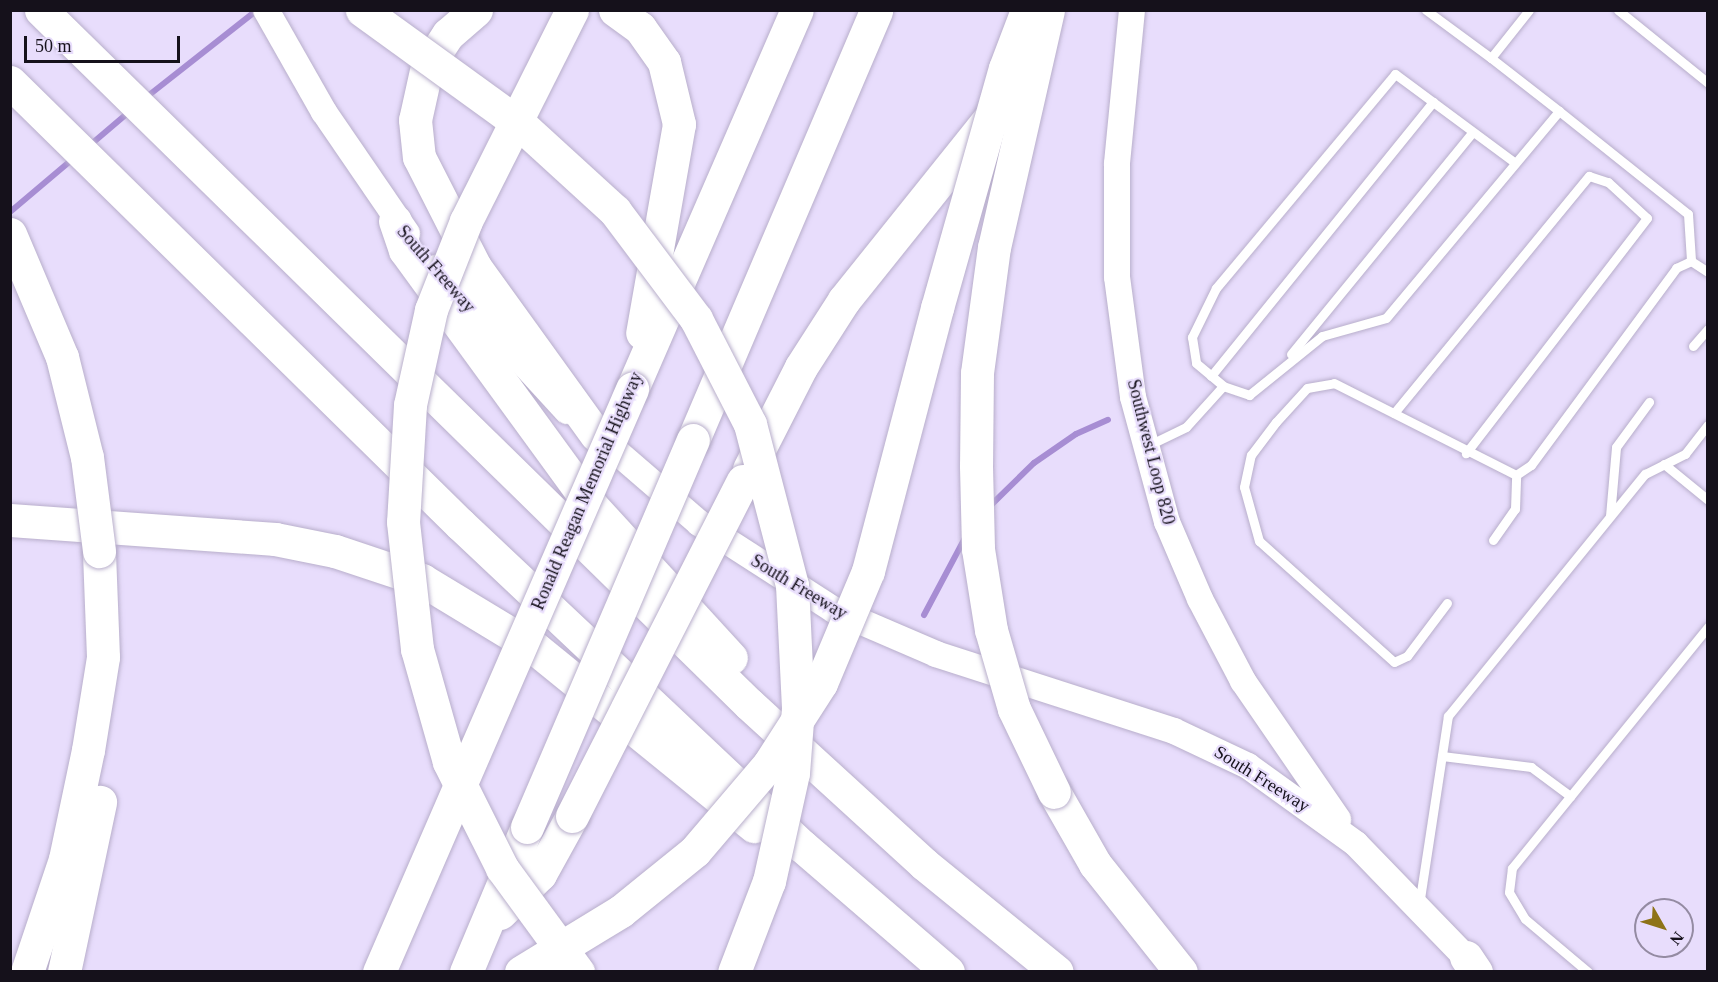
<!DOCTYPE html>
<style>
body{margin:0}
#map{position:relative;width:1718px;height:982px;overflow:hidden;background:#e8ddfc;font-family:Georgia,serif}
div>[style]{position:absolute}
.stream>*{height:6px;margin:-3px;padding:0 3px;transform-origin:3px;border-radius:3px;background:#a78dd3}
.roads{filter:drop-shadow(0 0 2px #b8aecb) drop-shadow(0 0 2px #b8aecb)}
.service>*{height:9px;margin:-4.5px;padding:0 4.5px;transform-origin:4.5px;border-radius:4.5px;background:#fff}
.secondary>*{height:26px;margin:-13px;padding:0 13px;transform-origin:13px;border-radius:13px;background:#fff}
.motorway>*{height:33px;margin:-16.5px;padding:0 16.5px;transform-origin:16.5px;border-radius:16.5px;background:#fff}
.bridges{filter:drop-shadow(0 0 2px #b8aecb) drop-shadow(0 0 2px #b8aecb)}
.motorway-bridge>*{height:33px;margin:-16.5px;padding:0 16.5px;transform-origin:16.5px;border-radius:16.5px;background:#fff}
span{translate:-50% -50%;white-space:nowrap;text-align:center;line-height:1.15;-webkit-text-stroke:4.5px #e8ddfc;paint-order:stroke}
.street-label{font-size:18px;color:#15111b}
.frame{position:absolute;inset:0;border:12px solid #15111b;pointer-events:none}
.north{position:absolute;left:1634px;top:898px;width:60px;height:60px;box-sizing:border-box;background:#e8ddfc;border:2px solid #948ba2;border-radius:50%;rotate:129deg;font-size:16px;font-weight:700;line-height:24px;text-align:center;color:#15111b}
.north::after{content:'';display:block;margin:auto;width:21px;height:27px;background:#8e7317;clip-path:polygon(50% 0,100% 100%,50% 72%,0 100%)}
.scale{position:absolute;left:24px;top:36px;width:156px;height:27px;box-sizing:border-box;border:3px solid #15111b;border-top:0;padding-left:8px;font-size:18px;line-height:21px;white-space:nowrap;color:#15111b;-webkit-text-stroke:4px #e8ddfc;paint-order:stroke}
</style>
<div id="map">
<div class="stream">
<div style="left:144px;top:99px;width:144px;rotate:-38.2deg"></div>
<div style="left:89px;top:146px;width:52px;rotate:-40.4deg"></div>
<div style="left:10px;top:212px;width:84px;rotate:-40.2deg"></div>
<div style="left:989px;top:507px;width:63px;rotate:-44.4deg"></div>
<div style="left:1034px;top:463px;width:51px;rotate:-34.6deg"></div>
<div style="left:1076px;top:434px;width:35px;rotate:-24deg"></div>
<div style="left:924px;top:615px;width:89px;rotate:-62deg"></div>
</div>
<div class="roads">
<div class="service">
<div style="left:1426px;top:10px;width:81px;rotate:36.4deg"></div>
<div style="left:1529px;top:10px;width:61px;rotate:128.4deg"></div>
<div style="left:1491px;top:58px;width:86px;rotate:37.9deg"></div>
<div style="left:1618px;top:10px;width:116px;rotate:39deg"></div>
<div style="left:1514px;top:162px;width:148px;rotate:-143.5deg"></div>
<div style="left:1395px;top:74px;width:279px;rotate:129.9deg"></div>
<div style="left:1216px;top:288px;width:55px;rotate:116.1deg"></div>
<div style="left:1192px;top:337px;width:26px;rotate:81deg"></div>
<div style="left:1196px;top:363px;width:35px;rotate:40deg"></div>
<div style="left:1223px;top:386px;width:28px;rotate:19deg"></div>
<div style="left:1249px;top:395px;width:94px;rotate:-38.9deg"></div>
<div style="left:1322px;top:336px;width:66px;rotate:-15.7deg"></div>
<div style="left:1386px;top:318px;width:270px;rotate:-50.1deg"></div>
<div style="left:1559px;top:111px;width:165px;rotate:38.6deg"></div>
<div style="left:1688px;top:214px;width:47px;rotate:86.3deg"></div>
<div style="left:1693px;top:346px;width:23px;rotate:-49deg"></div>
<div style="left:1291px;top:354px;width:286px;rotate:-50.7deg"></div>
<div style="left:1211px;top:376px;width:353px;rotate:-51deg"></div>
<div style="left:1394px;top:413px;width:307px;rotate:-50.6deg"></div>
<div style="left:1589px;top:176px;width:20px;rotate:18deg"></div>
<div style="left:1608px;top:182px;width:53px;rotate:42.7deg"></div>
<div style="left:1647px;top:218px;width:297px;rotate:127.6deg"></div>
<div style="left:1149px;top:445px;width:41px;rotate:-25.9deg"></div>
<div style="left:1186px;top:427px;width:55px;rotate:-47.9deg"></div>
<div style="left:1664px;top:464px;width:57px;rotate:39.3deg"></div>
<div style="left:1610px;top:516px;width:69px;rotate:-85deg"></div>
<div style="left:1616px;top:447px;width:56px;rotate:-53.7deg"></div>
<div style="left:1493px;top:540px;width:38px;rotate:-55deg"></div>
<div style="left:1515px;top:509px;width:34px;rotate:-88deg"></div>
<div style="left:1447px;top:603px;width:66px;rotate:127deg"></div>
<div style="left:1407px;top:656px;width:14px;rotate:155deg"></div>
<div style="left:1394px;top:662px;width:181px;rotate:-138.1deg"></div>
<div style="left:1259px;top:541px;width:56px;rotate:-105.5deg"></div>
<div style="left:1244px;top:487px;width:33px;rotate:-78deg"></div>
<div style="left:1251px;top:455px;width:41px;rotate:-52.9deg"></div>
<div style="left:1276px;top:422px;width:46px;rotate:-47.6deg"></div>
<div style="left:1307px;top:388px;width:27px;rotate:-10deg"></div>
<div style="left:1334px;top:383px;width:204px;rotate:26.8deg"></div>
<div style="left:1516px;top:475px;width:18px;rotate:-34deg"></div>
<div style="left:1531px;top:465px;width:245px;rotate:-53.6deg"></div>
<div style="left:1676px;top:268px;width:17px;rotate:-25deg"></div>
<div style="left:1691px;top:261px;width:20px;rotate:33deg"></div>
<div style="left:1442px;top:756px;width:90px;rotate:7deg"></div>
<div style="left:1531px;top:767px;width:49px;rotate:36.6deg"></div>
<div style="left:1419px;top:905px;width:191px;rotate:-81.3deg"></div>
<div style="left:1448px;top:716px;width:312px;rotate:-50.9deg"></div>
<div style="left:1645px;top:474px;width:45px;rotate:-26.6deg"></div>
<div style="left:1685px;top:454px;width:37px;rotate:-52deg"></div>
<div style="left:1588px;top:972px;width:82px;rotate:-139.9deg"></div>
<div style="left:1525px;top:919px;width:31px;rotate:-121deg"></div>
<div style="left:1509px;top:892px;width:24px;rotate:-83deg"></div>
<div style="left:1512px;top:868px;width:311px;rotate:-50.9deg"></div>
</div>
<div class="secondary">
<div style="left:266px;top:10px;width:117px;rotate:60.4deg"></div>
<div style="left:324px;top:112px;width:147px;rotate:55.6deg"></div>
<div style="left:1132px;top:10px;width:155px;rotate:95.6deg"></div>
<div style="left:1117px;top:164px;width:113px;rotate:90deg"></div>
<div style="left:1117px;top:277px;width:121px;rotate:82.4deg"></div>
<div style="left:1133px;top:397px;width:130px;rotate:74.8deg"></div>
<div style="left:1167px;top:522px;width:84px;rotate:66.8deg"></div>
<div style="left:1200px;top:599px;width:93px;rotate:62.3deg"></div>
<div style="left:1243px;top:681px;width:168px;rotate:55.5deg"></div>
<div style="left:436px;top:268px;width:194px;rotate:47.5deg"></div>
<div style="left:596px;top:434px;width:136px;rotate:40.8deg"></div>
<div style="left:699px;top:523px;width:161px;rotate:32.8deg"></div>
<div style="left:834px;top:610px;width:111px;rotate:23.3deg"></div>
<div style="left:936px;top:654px;width:250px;rotate:17.9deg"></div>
<div style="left:1174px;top:731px;width:82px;rotate:25.3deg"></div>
<div style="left:1248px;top:766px;width:133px;rotate:35.8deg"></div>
<div style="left:1356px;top:844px;width:175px;rotate:45.9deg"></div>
</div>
<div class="motorway">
<div style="left:41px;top:10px;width:991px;rotate:44.43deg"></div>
<div style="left:749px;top:704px;width:237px;rotate:42.4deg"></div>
<div style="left:924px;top:864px;width:171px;rotate:39.1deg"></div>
<div style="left:476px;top:10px;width:37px;rotate:139deg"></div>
<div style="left:448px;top:34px;width:38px;rotate:123deg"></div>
<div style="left:427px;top:66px;width:55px;rotate:102.5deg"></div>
<div style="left:415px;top:120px;width:37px;rotate:84deg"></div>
<div style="left:419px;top:157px;width:123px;rotate:63deg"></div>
<div style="left:475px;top:267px;width:207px;rotate:54.2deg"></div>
<div style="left:615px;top:10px;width:31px;rotate:36deg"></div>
<div style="left:640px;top:28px;width:42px;rotate:54.8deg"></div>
<div style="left:664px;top:62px;width:64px;rotate:76.4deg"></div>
<div style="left:679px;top:124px;width:212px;rotate:100deg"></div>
<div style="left:10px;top:82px;width:631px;rotate:44.49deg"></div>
<div style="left:460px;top:524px;width:470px;rotate:43.3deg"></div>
<div style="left:802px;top:846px;width:193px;rotate:40.8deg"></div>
<div style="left:395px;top:221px;width:31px;rotate:71deg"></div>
<div style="left:405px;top:250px;width:316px;rotate:53.9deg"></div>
<div style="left:591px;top:505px;width:207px;rotate:47.5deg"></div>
<div style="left:632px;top:389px;width:413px;rotate:-66.5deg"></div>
<div style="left:693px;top:440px;width:467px;rotate:-66.9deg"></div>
<div style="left:749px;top:469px;width:114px;rotate:-63deg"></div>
<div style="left:801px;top:367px;width:80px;rotate:-57.3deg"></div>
<div style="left:844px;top:300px;width:243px;rotate:-51.3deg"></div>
<div style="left:10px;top:520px;width:266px;rotate:4.1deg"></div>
<div style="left:275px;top:539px;width:61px;rotate:11.3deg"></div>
<div style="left:335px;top:551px;width:92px;rotate:18.4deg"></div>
<div style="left:422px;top:580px;width:133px;rotate:31.2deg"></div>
<div style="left:536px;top:649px;width:281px;rotate:39.1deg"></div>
<div style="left:1054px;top:792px;width:83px;rotate:60.3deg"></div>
<div style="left:1095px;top:864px;width:138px;rotate:51.5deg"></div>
<div style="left:500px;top:913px;width:56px;rotate:-44.3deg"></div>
<div style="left:540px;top:874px;width:66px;rotate:-61.1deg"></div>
<div style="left:1466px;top:957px;width:18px;rotate:56deg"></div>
<div style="left:27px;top:972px;width:119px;rotate:-71.4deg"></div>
<div style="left:65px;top:859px;width:111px;rotate:-78.1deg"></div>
<div style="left:88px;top:750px;width:94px;rotate:-80.8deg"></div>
<div style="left:103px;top:657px;width:106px;rotate:-92.2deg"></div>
<div style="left:64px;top:972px;width:174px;rotate:-78deg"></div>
<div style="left:466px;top:972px;width:157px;rotate:-67.2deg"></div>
</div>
</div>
<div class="bridges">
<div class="motorway-bridge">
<div style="left:362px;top:10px;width:198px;rotate:35.9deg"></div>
<div style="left:522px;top:126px;width:126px;rotate:42.4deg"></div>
<div style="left:615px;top:211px;width:135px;rotate:53.1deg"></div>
<div style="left:696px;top:319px;width:118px;rotate:62.8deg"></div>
<div style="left:750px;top:424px;width:166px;rotate:75.4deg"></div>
<div style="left:792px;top:585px;width:123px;rotate:87.2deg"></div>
<div style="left:798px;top:708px;width:65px;rotate:94.4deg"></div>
<div style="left:793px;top:773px;width:111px;rotate:102.5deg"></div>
<div style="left:769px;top:881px;width:97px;rotate:111deg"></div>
<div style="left:572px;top:10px;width:236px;rotate:116.7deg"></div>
<div style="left:466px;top:221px;width:96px;rotate:111.5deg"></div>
<div style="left:431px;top:310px;width:97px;rotate:102.5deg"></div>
<div style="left:410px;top:405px;width:117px;rotate:93.4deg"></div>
<div style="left:403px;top:522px;width:128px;rotate:83.7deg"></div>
<div style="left:417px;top:649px;width:117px;rotate:74.2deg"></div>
<div style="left:449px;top:762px;width:119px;rotate:63.4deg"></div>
<div style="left:502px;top:868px;width:129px;rotate:53.8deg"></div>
<div style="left:1048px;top:10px;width:243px;rotate:102.8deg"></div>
<div style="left:994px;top:247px;width:127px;rotate:97.7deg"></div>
<div style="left:977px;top:373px;width:93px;rotate:90.6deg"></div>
<div style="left:976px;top:466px;width:83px;rotate:88.6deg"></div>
<div style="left:978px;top:549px;width:82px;rotate:80.9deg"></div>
<div style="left:991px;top:630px;width:82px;rotate:73.8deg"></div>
<div style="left:1014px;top:709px;width:92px;rotate:64.3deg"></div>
<div style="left:10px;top:234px;width:134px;rotate:67.1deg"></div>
<div style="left:62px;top:357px;width:103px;rotate:76deg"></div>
<div style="left:87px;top:457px;width:95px;rotate:82.7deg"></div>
<div style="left:572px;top:816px;width:376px;rotate:-63deg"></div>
<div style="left:527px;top:827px;width:421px;rotate:-66.8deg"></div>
<div style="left:379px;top:972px;width:636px;rotate:-66.54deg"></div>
<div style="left:521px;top:972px;width:117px;rotate:-31.4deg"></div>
<div style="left:621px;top:911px;width:95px;rotate:-39deg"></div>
<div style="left:695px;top:851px;width:114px;rotate:-49.6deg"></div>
<div style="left:769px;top:764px;width:96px;rotate:-57.3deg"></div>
<div style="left:821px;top:683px;width:121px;rotate:-67.2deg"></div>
<div style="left:868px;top:571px;width:272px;rotate:-75.3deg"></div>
<div style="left:937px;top:308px;width:249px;rotate:-74.2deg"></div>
<div style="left:1005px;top:68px;width:62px;rotate:-69.2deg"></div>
</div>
</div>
<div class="street-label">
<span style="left:436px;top:269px;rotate:49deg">South Freeway</span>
<span style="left:1151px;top:452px;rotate:76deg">Southwest Loop 820</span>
<span style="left:587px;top:491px;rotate:-67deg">Ronald Reagan Memorial Highway</span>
<span style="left:799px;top:587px;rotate:31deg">South Freeway</span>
<span style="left:1262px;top:779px;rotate:32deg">South Freeway</span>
</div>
<div class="frame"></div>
<div class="north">N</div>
<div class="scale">50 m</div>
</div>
